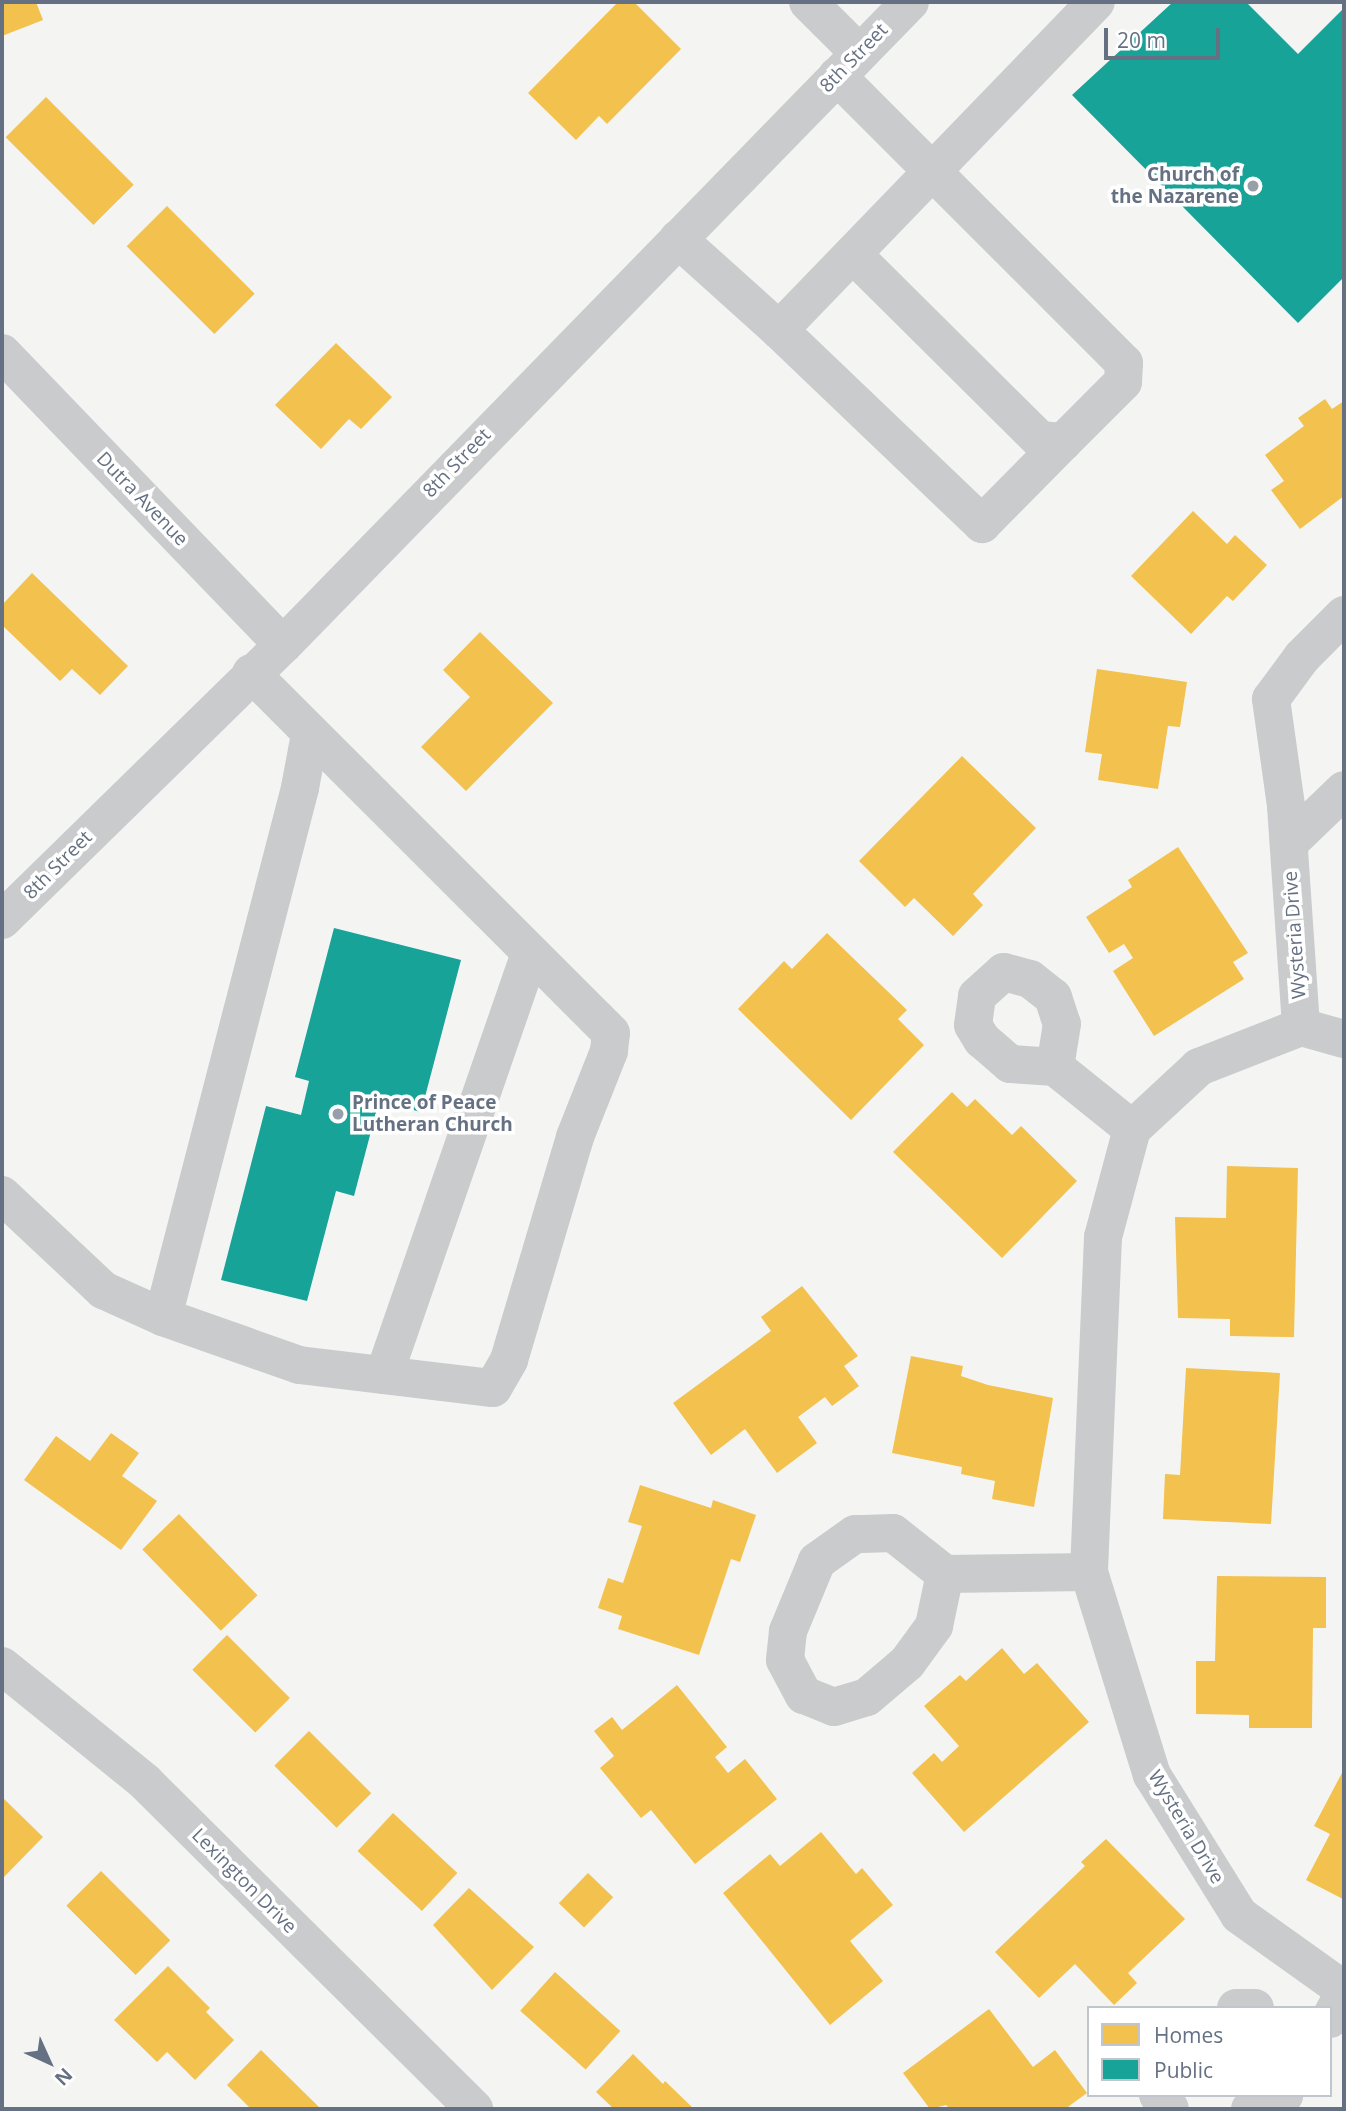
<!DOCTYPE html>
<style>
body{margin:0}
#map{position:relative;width:1346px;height:2111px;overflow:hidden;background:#f4f5f3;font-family:"Open Sans",sans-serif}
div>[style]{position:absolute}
.homes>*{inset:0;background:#f2c14e;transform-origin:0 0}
.public>*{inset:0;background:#17a398}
.minor>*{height:38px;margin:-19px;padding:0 19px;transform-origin:19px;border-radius:19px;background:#cacbcd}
.dots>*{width:19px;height:19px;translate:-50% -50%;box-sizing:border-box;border:4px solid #fff;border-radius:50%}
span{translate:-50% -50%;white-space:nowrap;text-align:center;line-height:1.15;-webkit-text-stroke:7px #fff;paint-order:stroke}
.street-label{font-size:19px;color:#657183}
.poi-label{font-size:19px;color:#657183;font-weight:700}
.right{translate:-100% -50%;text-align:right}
.left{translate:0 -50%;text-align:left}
.frame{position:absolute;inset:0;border:4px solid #657183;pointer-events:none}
.legend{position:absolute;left:1087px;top:2006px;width:245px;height:91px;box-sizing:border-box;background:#fff;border:2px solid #c1c6cd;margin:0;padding:9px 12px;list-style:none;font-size:21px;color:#657183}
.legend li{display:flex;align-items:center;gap:14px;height:35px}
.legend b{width:35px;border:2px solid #c1c6cd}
.north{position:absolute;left:14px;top:2027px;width:70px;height:70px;-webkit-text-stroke:5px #fff;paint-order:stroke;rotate:135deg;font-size:19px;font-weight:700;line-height:28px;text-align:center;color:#657183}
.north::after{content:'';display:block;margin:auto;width:24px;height:32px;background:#657183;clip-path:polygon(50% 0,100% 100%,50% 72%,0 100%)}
.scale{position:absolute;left:1104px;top:28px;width:116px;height:32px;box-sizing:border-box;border:4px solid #657183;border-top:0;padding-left:9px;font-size:21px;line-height:24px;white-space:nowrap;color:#657183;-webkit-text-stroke:5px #fff;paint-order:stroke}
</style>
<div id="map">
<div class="homes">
<div style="clip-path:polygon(2px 2px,36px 2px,43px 20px,2px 36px)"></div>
<div style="clip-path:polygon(618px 2px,634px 2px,681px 49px,607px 124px,599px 116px,576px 140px,528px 93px)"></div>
<div style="left:46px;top:97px;width:124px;height:57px;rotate:45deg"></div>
<div style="left:167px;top:206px;width:124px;height:57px;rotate:45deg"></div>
<div style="clip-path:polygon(336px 343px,392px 397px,361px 429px,349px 419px,321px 449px,275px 405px)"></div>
<div style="clip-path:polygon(1325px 399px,1332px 409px,1344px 401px,1344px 496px,1300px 529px,1271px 490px,1284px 481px,1265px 455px,1304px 426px,1298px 418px)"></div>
<div style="clip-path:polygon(1193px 511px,1227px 544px,1235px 535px,1267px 565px,1233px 601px,1227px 596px,1191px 634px,1131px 576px)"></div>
<div style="clip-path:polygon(32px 573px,128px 666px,100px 695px,72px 669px,60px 681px,2px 625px,2px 605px)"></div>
<div style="clip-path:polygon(480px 632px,553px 703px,466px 791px,421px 747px,470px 697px,443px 670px)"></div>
<div style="clip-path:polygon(1097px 669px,1187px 682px,1180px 727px,1168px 726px,1158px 789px,1098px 780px,1102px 754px,1085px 752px)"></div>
<div style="clip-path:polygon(962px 756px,1036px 828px,973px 894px,983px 905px,953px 936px,914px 898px,905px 907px,859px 861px)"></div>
<div style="clip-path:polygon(1178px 847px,1248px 953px,1233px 962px,1244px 979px,1154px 1036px,1113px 971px,1133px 958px,1124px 944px,1109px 953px,1086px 917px,1132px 887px,1128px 880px)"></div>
<div style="clip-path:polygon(827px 933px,907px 1010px,898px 1019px,924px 1045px,851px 1120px,738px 1009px,784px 961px,792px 969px)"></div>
<div style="clip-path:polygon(952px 1092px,967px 1107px,975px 1099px,1012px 1135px,1021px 1126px,1077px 1181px,1002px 1258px,893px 1152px)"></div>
<div style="clip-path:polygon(1227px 1166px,1298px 1168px,1294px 1337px,1230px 1336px,1230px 1319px,1178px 1318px,1175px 1217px,1226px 1218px)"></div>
<div style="clip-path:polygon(802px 1286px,858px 1356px,844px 1366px,859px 1386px,832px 1406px,825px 1397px,798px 1417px,817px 1443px,777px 1473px,745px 1429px,711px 1455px,673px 1403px,771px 1331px,761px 1317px)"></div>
<div style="clip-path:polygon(911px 1356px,963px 1366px,961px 1376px,988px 1385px,1053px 1398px,1034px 1507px,992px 1499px,995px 1481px,961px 1474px,962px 1467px,892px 1453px)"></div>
<div style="clip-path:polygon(1186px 1368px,1280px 1373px,1271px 1524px,1163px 1519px,1165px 1474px,1180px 1475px)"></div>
<div style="clip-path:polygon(111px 1433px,139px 1453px,122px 1476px,157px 1501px,121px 1550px,24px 1480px,56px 1436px,90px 1461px)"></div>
<div style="clip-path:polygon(640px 1485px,711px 1508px,713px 1500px,756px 1515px,740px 1562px,731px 1559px,699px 1655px,618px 1629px,622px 1616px,598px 1608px,608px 1578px,623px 1583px,642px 1526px,628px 1522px)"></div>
<div style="left:179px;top:1514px;width:113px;height:51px;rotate:46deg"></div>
<div style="clip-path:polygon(1217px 1576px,1326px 1577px,1326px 1628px,1313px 1628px,1312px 1728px,1249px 1728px,1249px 1715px,1196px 1714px,1196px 1661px,1215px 1661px)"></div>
<div style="left:227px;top:1635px;width:89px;height:49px;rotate:45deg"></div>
<div style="clip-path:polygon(1002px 1648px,1024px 1674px,1037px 1663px,1089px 1722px,964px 1832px,912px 1773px,934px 1753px,942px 1762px,959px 1746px,924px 1706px,960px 1675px,966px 1681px)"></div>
<div style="clip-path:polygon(677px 1685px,727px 1747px,715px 1757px,728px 1773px,745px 1759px,777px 1799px,695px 1864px,651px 1810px,641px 1818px,600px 1768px,614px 1756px,594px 1731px,612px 1717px,622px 1730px)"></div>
<div style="left:309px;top:1731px;width:88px;height:49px;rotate:45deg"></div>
<div style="clip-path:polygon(1344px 1769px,1344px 1897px,1343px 1899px,1306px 1880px,1330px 1834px,1314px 1826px)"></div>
<div style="clip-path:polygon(2px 1797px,43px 1837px,2px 1879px)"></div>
<div style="left:393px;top:1813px;width:88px;height:52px;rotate:43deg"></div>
<div style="clip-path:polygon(821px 1832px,856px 1874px,862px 1868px,893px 1905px,850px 1941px,883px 1981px,830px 2025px,723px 1893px,770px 1854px,780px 1866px)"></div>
<div style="clip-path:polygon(1106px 1839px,1185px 1919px,1128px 1973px,1137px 1983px,1114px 2005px,1075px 1964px,1039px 1998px,995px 1952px,1085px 1866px,1081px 1862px)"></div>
<div style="left:101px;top:1871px;width:98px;height:49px;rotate:45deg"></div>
<div style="left:588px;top:1873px;width:35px;height:42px;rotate:44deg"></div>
<div style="clip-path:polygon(469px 1888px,534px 1947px,492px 1990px,433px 1925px)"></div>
<div style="clip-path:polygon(168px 1966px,210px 2008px,206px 2012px,234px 2040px,195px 2080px,167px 2052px,157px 2062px,114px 2020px)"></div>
<div style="left:555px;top:1972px;width:88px;height:52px;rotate:42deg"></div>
<div style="clip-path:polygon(989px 2009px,1033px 2067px,1055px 2050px,1087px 2093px,1065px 2109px,950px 2109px,946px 2105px,930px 2109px,903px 2073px)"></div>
<div style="clip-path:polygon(261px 2050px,321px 2109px,251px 2109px,227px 2085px)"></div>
<div style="clip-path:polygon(633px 2054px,663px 2084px,665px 2081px,694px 2109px,614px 2109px,596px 2092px)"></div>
</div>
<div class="public">
<div style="clip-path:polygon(1173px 2px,1246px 2px,1298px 54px,1344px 8px,1344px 277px,1298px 323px,1072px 95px)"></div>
<div style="clip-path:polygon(334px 928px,461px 960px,421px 1112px,379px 1101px,354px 1196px,336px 1191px,307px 1301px,221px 1280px,266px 1106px,301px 1115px,309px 1081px,295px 1077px)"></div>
</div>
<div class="minor">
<div style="left:808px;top:2px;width:72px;rotate:45deg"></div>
<div style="left:837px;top:76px;width:406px;rotate:45deg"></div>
<div style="left:1124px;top:363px;width:19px;rotate:93deg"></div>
<div style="left:1123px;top:382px;width:85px;rotate:135deg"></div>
<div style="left:1063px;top:442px;width:23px;rotate:-175deg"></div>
<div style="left:1040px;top:440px;width:264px;rotate:-135.2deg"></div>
<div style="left:678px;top:239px;width:136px;rotate:42deg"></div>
<div style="left:779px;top:330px;width:456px;rotate:-46deg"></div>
<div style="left:779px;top:330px;width:281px;rotate:43.7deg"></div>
<div style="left:982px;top:524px;width:115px;rotate:-45.4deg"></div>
<div style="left:2px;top:353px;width:405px;rotate:46.1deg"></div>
<div style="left:1344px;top:615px;width:59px;rotate:135deg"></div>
<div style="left:1302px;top:657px;width:52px;rotate:126.4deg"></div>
<div style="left:1271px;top:699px;width:108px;rotate:82deg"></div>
<div style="left:1286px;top:806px;width:222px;rotate:86.1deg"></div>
<div style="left:1301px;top:1027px;width:110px;rotate:158.6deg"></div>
<div style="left:1199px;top:1067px;width:91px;rotate:137.2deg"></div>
<div style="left:1132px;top:1129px;width:112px;rotate:105deg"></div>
<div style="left:1103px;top:1237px;width:335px;rotate:92.4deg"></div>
<div style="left:1089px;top:1572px;width:213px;rotate:72.8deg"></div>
<div style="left:1152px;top:1775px;width:165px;rotate:58.1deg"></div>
<div style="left:1239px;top:1915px;width:129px;rotate:35.5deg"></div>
<div style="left:1289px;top:843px;width:76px;rotate:-43.9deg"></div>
<div style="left:2px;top:920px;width:393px;rotate:-44.4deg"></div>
<div style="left:283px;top:645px;width:898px;rotate:-45.72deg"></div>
<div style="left:1301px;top:1027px;width:45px;rotate:15.6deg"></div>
<div style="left:1055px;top:1067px;width:45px;rotate:-176.2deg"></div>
<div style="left:1010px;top:1064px;width:37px;rotate:-139deg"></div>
<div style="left:982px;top:1040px;width:17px;rotate:-121deg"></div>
<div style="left:973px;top:1025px;width:29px;rotate:-82deg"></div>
<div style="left:977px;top:996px;width:36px;rotate:-42deg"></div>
<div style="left:1004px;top:972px;width:27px;rotate:15deg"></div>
<div style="left:1030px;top:979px;width:29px;rotate:38deg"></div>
<div style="left:1053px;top:997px;width:28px;rotate:72deg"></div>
<div style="left:1062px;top:1024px;width:44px;rotate:99.2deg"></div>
<div style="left:1055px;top:1067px;width:99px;rotate:38.8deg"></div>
<div style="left:2px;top:1195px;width:139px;rotate:43.2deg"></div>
<div style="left:103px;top:1290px;width:66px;rotate:24.2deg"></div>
<div style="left:163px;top:1317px;width:144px;rotate:19.4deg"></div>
<div style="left:299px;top:1365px;width:195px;rotate:6.8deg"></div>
<div style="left:493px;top:1388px;width:32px;rotate:-60deg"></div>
<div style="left:509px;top:1360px;width:233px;rotate:-73.5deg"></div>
<div style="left:575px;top:1137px;width:92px;rotate:-68.4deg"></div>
<div style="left:609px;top:1051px;width:18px;rotate:-84deg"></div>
<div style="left:611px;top:1033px;width:509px;rotate:-135deg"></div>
<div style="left:163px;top:1317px;width:546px;rotate:-75.48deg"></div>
<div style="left:300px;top:788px;width:55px;rotate:-79.5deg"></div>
<div style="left:384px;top:1375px;width:446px;rotate:-70.9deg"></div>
<div style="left:945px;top:1574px;width:66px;rotate:-141.7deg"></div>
<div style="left:893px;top:1533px;width:38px;rotate:178deg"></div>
<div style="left:855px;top:1534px;width:47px;rotate:144.6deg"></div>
<div style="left:817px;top:1561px;width:76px;rotate:112.5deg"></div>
<div style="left:788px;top:1631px;width:29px;rotate:96deg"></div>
<div style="left:785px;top:1660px;width:40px;rotate:62deg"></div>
<div style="left:804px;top:1695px;width:32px;rotate:22deg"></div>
<div style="left:834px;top:1707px;width:34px;rotate:-17deg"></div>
<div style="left:867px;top:1697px;width:52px;rotate:-40.4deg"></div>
<div style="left:907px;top:1663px;width:46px;rotate:-53.9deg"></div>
<div style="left:934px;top:1626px;width:53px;rotate:-78.1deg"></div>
<div style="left:945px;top:1574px;width:144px;rotate:-0.8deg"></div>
<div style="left:2px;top:1666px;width:184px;rotate:39deg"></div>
<div style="left:145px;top:1782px;width:464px;rotate:44.8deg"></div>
<div style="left:1236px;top:2008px;width:19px"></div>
<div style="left:1330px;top:2019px;width:30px;rotate:-62deg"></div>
<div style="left:1158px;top:2095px;width:18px;rotate:49deg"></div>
<div style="left:1250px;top:2109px;width:37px;rotate:-22deg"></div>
</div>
<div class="dots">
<div style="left:1253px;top:186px;background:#979faa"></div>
<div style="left:338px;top:1114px;background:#979faa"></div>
</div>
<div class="street-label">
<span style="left:854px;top:58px;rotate:-46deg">8th Street</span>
<span style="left:457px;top:463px;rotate:-46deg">8th Street</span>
<span style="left:142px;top:499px;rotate:46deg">Dutra Avenue</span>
<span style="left:58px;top:865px;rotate:-45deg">8th Street</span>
<span style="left:1295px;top:935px;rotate:-94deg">Wysteria Drive</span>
<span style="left:1186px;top:1827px;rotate:59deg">Wysteria Drive</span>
<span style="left:244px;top:1881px;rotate:45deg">Lexington Drive</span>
</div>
<div class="poi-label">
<span class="right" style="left:1239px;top:186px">Church of<br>the Nazarene</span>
<span class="left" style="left:352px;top:1114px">Prince of Peace<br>Lutheran Church</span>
</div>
<div class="frame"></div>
<ul class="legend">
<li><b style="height:19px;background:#f2c14e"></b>Homes</li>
<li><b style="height:19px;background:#17a398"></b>Public</li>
</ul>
<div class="north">N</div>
<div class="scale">20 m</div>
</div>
